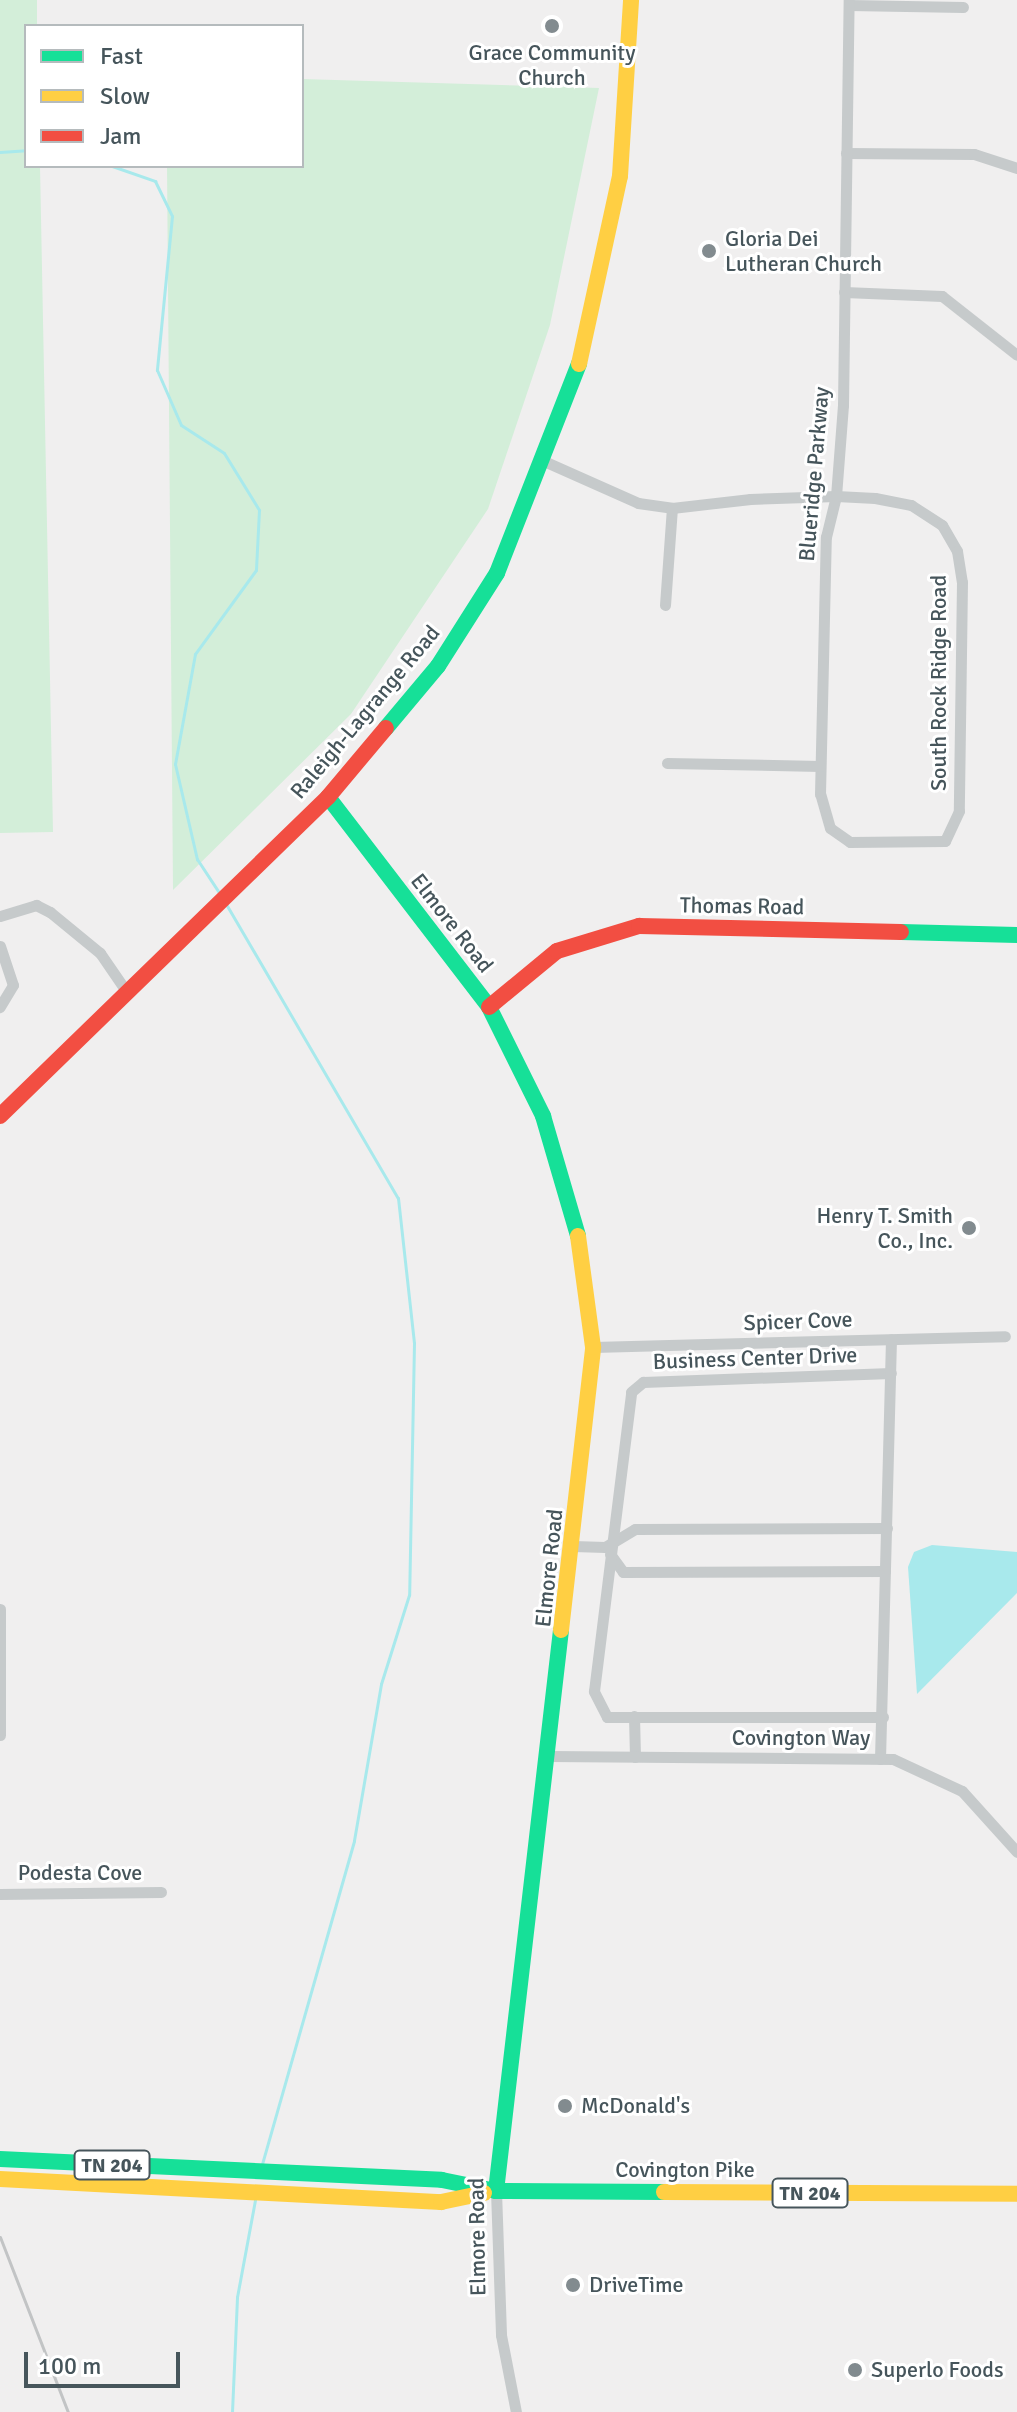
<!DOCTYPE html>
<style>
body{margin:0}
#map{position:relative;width:1017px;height:2412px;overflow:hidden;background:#f0efef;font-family:Signika,sans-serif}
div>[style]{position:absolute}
.green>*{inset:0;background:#d3eed9}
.water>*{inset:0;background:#a8e9ec}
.stream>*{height:3px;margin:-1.5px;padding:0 1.5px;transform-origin:1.5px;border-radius:1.5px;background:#a8e9ec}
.street>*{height:11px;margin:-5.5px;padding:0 5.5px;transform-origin:5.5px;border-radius:5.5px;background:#c6cacb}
.fast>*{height:16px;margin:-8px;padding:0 8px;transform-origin:8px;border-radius:8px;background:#16e098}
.slow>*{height:16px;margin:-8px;padding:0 8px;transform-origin:8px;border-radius:8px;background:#ffcf43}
.jam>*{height:16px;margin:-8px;padding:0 8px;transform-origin:8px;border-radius:8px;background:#f24e42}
.rail>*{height:3px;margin:-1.5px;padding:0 1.5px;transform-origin:1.5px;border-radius:1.5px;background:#c2c4c5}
.dots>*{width:22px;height:22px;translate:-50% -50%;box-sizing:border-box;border:4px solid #fff;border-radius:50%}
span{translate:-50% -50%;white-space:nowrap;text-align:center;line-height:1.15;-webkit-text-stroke:6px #fff;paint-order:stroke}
.shield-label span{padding:2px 6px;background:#fff;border:2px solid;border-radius:6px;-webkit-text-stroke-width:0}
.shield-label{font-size:20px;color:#46555b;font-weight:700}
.poi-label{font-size:22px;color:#46555b}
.left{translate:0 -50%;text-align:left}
.right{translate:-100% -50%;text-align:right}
.street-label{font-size:22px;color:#46555b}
.legend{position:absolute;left:24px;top:24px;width:280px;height:144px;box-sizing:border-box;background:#fff;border:2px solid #b5bbbd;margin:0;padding:10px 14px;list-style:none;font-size:24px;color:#46555b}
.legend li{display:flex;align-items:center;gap:16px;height:40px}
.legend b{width:40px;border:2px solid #b5bbbd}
.scale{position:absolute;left:24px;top:2352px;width:156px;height:36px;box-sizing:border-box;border:4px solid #46555b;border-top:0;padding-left:10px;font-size:24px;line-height:28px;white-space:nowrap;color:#46555b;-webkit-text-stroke:6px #fff;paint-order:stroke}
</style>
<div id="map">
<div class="green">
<div style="clip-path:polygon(0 0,37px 0,37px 26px,26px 26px,26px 166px,40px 166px,53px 832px,0 833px)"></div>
<div style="clip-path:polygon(302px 79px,599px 88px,550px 325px,488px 509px,351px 714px,173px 890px,167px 166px,302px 166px)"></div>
</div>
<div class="water">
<div style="clip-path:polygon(932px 1545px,1017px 1552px,1017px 1593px,917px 1694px,908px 1567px,914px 1552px)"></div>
</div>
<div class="stream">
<div style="left:0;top:152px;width:26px;rotate:-4deg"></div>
<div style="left:112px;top:166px;width:46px;rotate:19.2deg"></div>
<div style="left:155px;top:181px;width:39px;rotate:64deg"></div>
<div style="left:172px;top:216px;width:155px;rotate:95.6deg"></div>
<div style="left:157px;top:370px;width:60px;rotate:66.4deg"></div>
<div style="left:181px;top:425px;width:51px;rotate:33.1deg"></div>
<div style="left:224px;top:453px;width:67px;rotate:58.4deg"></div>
<div style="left:259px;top:510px;width:60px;rotate:92.9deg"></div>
<div style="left:256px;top:570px;width:104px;rotate:126deg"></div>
<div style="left:195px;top:654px;width:112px;rotate:100.3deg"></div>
<div style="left:175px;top:764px;width:98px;rotate:77deg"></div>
<div style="left:197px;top:859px;width:42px;rotate:56.7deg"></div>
<div style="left:226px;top:904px;width:341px;rotate:59.7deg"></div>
<div style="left:398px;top:1198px;width:146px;rotate:83.7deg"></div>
<div style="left:414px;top:1343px;width:252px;rotate:91.1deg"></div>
<div style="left:409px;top:1595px;width:93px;rotate:107.5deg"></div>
<div style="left:381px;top:1684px;width:159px;rotate:99.8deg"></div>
<div style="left:354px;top:1841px;width:337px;rotate:105.9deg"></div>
<div style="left:232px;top:2412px;width:115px;rotate:-87.5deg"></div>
<div style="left:237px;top:2297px;width:99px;rotate:-79.5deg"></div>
</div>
<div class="street">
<div style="left:849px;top:5px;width:114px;rotate:1deg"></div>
<div style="left:846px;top:153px;width:128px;rotate:0.4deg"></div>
<div style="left:974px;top:154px;width:45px;rotate:18deg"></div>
<div style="left:844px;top:292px;width:98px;rotate:2.3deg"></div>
<div style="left:942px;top:296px;width:95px;rotate:38.2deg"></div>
<div style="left:546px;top:462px;width:101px;rotate:24deg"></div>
<div style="left:638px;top:503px;width:34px;rotate:8deg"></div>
<div style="left:672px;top:508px;width:79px;rotate:-6.6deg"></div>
<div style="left:750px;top:499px;width:86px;rotate:-2deg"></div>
<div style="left:836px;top:496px;width:39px;rotate:3deg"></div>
<div style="left:875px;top:498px;width:37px;rotate:11deg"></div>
<div style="left:911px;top:505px;width:37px;rotate:33deg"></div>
<div style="left:942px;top:525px;width:30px;rotate:60deg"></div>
<div style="left:957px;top:551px;width:31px;rotate:81deg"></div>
<div style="left:962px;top:582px;width:229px;rotate:90.8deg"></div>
<div style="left:959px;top:811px;width:33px;rotate:115deg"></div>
<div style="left:945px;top:841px;width:95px;rotate:179.4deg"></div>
<div style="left:850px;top:842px;width:24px;rotate:-145deg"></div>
<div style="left:830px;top:828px;width:35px;rotate:-106deg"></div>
<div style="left:820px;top:794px;width:257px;rotate:-88.7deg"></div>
<div style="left:826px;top:537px;width:42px;rotate:-76.3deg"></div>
<div style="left:836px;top:496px;width:91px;rotate:-85.6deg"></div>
<div style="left:843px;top:405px;width:405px;rotate:-89.2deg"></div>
<div style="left:665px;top:605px;width:97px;rotate:-85.9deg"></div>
<div style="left:667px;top:763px;width:153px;rotate:1.1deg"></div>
<div style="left:0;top:916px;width:38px;rotate:-17deg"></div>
<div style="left:36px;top:905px;width:16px;rotate:27deg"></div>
<div style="left:50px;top:912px;width:65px;rotate:39.4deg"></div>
<div style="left:100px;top:953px;width:46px;rotate:55.6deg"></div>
<div style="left:0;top:946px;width:41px;rotate:71.6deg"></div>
<div style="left:13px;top:985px;width:26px;rotate:121deg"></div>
<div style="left:593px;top:1347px;width:412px;rotate:-1.5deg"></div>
<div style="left:573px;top:1546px;width:32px;rotate:2deg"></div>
<div style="left:605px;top:1547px;width:35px;rotate:-31deg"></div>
<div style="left:635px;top:1529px;width:252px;rotate:-0.2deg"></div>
<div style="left:610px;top:1554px;width:22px;rotate:54deg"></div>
<div style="left:623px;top:1572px;width:262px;rotate:-0.2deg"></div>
<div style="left:0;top:1609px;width:126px;rotate:90deg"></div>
<div style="left:634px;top:1716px;width:41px;rotate:88.6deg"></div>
<div style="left:883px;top:1717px;width:276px;rotate:180deg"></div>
<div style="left:607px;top:1717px;width:29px;rotate:-117deg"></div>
<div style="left:594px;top:1691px;width:301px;rotate:-82.9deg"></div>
<div style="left:631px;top:1392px;width:16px;rotate:-40deg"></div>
<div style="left:643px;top:1382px;width:248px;rotate:-2.1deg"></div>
<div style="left:549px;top:1756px;width:344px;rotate:0.5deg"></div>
<div style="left:893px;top:1759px;width:76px;rotate:24.9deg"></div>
<div style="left:962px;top:1791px;width:82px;rotate:48deg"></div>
<div style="left:880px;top:1759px;width:420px;rotate:-88.5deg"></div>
<div style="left:0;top:1894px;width:161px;rotate:-0.7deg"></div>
<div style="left:496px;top:2191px;width:144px;rotate:88deg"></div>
<div style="left:501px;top:2335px;width:78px;rotate:79deg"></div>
</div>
<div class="fast">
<div style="left:386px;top:728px;width:81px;rotate:-50deg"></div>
<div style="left:438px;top:666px;width:110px;rotate:-57.6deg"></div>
<div style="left:497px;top:573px;width:225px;rotate:-68.6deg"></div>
<div style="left:328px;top:797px;width:265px;rotate:52.5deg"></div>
<div style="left:489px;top:1007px;width:122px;rotate:63.6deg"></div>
<div style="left:543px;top:1116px;width:125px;rotate:73.7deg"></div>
<div style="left:901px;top:932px;width:116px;rotate:1.5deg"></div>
<div style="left:0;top:2159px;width:442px;rotate:2.7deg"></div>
<div style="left:442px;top:2180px;width:55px;rotate:11.5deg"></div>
<div style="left:496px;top:2191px;width:168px;rotate:0.3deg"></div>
<div style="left:496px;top:2191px;width:565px;rotate:-83.39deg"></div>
</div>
<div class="slow">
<div style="left:579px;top:364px;width:192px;rotate:-77.7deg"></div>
<div style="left:620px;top:176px;width:176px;rotate:-86.4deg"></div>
<div style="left:561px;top:1630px;width:285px;rotate:-83.5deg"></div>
<div style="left:593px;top:1347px;width:112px;rotate:-97.7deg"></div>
<div style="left:0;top:2179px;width:442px;rotate:3deg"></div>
<div style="left:441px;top:2202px;width:44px;rotate:-11.8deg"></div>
<div style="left:664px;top:2192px;width:353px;rotate:0.3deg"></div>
</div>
<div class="jam">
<div style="left:489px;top:1007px;width:88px;rotate:-39.5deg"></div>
<div style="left:557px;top:951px;width:86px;rotate:-17deg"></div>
<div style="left:639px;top:926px;width:262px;rotate:1.3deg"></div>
<div style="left:0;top:1116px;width:458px;rotate:-44.2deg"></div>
<div style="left:328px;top:797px;width:90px;rotate:-50deg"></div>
</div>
<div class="rail">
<div style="left:0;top:2237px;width:188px;rotate:68.8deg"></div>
</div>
<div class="dots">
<div style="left:552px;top:26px;background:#828b8f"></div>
<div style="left:709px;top:251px;background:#828b8f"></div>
<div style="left:969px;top:1228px;background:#828b8f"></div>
<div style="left:565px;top:2106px;background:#828b8f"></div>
<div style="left:573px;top:2285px;background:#828b8f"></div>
<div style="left:855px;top:2370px;background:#828b8f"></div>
</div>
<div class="shield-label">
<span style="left:112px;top:2165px">TN 204</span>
<span style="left:810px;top:2193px">TN 204</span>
</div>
<div class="poi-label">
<span style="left:552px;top:65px">Grace Community<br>Church</span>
<span class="left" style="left:725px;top:251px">Gloria Dei<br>Lutheran Church</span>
<span class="right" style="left:953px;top:1228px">Henry T. Smith<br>Co., Inc.</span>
<span class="left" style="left:581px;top:2106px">McDonald's</span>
<span class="left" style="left:589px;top:2285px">DriveTime</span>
<span class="left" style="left:871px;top:2370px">Superlo Foods</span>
</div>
<div class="street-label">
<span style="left:814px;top:474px;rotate:-85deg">Blueridge Parkway</span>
<span style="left:939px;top:683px;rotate:-90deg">South Rock Ridge Road</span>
<span style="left:365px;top:712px;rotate:-50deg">Raleigh-Lagrange Road</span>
<span style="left:742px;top:906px;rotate:1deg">Thomas Road</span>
<span style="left:452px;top:923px;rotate:52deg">Elmore Road</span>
<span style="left:798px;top:1321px;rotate:-2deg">Spicer Cove</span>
<span style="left:755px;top:1358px;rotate:-2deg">Business Center Drive</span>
<span style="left:549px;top:1568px;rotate:-84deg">Elmore Road</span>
<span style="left:801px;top:1738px">Covington Way</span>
<span style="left:80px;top:1873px">Podesta Cove</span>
<span style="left:685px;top:2170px">Covington Pike</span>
<span style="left:477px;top:2237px;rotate:-91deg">Elmore Road</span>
</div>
<ul class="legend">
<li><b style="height:10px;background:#16e098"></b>Fast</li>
<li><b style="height:10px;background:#ffcf43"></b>Slow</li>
<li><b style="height:10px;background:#f24e42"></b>Jam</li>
</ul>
<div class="scale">100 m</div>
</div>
